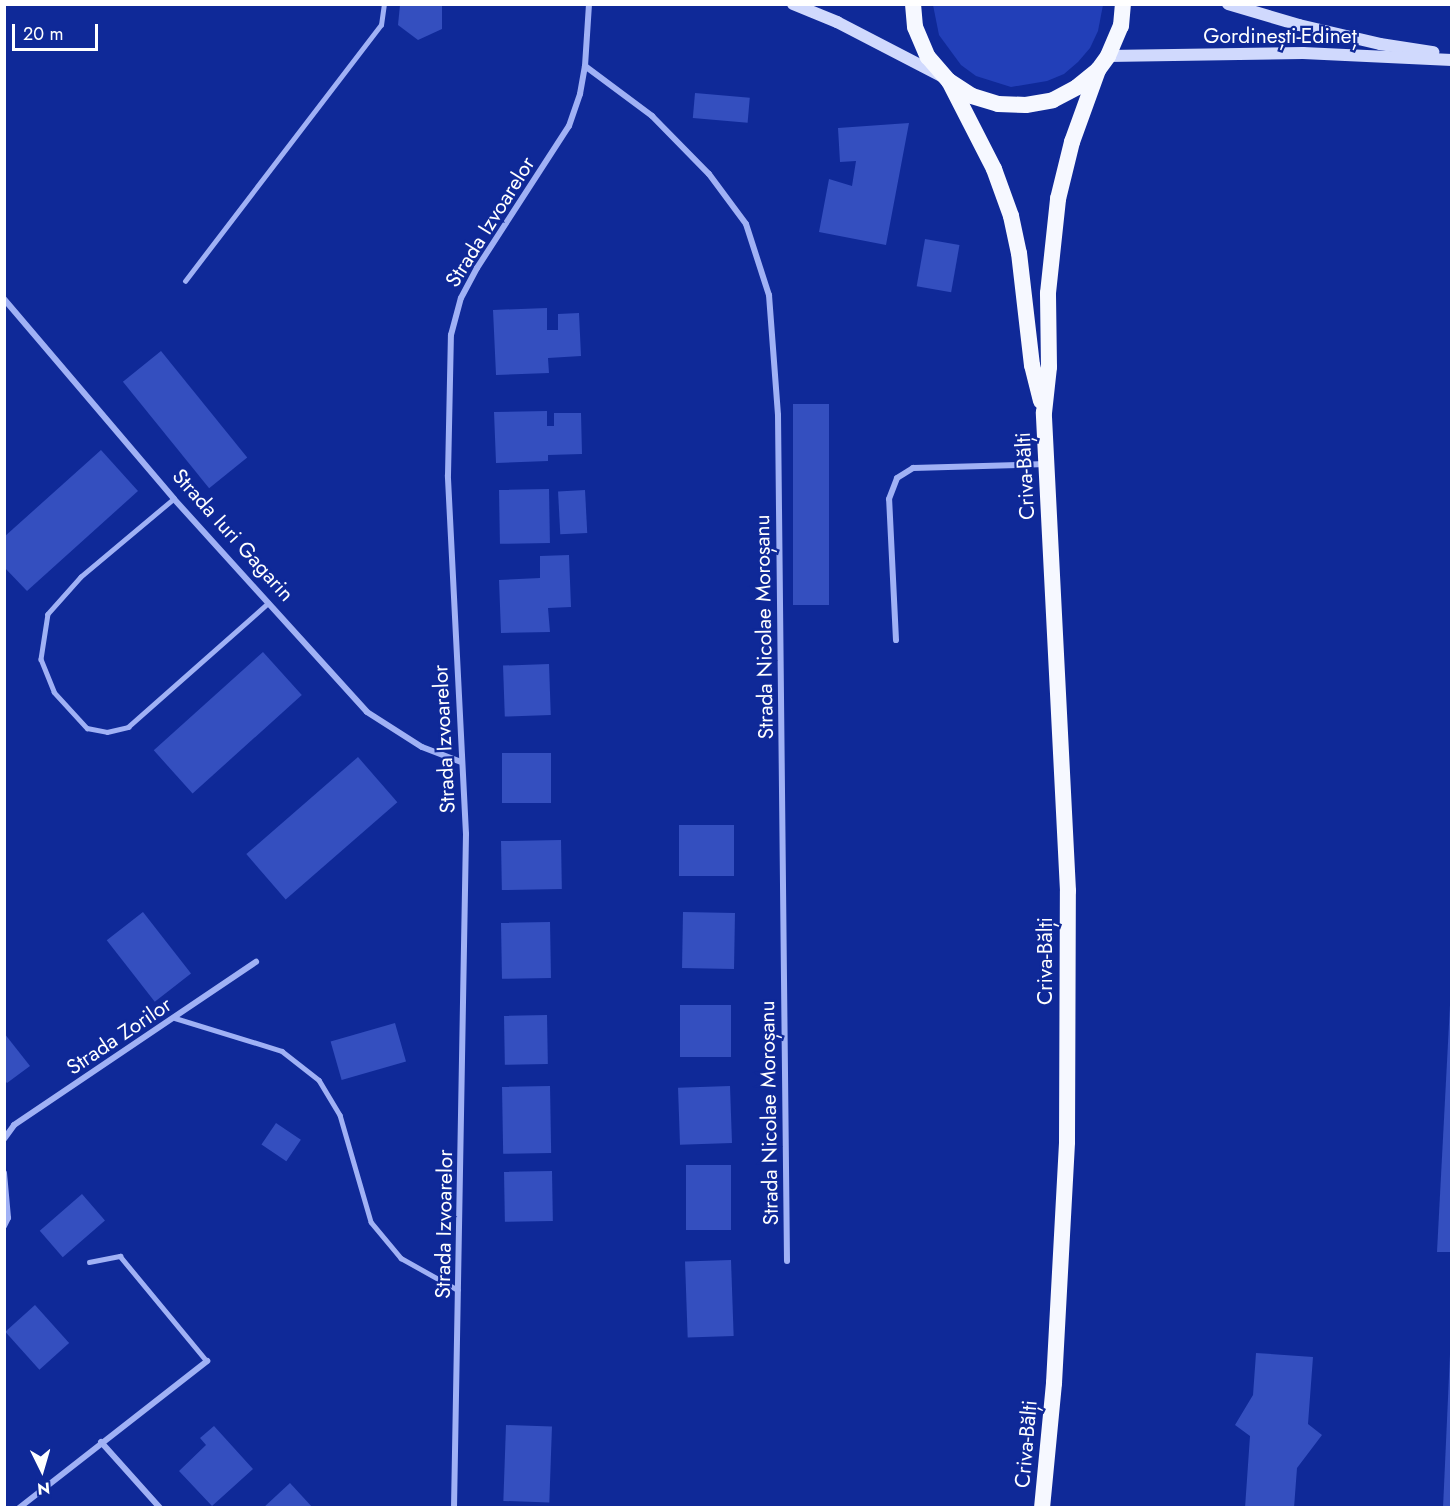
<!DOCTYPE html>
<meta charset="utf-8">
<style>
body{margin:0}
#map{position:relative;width:1456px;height:1512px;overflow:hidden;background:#0f2998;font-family:Jost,sans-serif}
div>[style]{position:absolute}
.green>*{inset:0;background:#223fb8}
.building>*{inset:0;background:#344fbf;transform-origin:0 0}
.service>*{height:4.5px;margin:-2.25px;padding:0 2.25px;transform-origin:2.25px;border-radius:2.25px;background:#a0b1f5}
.minor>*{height:6px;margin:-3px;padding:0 3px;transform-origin:3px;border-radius:3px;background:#a0b1f5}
.secondary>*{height:12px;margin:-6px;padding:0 6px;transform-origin:6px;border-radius:6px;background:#d0d9fd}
.trunk>*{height:16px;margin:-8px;padding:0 8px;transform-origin:8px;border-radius:8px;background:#f6f8ff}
span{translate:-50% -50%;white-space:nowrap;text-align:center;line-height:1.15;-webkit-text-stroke:4.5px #0f2998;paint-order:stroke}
.street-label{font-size:21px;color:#fff}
.frame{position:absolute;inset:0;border:6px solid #fff;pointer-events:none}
.north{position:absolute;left:12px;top:1440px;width:60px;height:60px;-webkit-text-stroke:4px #0f2998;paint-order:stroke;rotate:175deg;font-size:16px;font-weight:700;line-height:24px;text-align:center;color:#fff}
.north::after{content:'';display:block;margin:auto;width:21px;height:27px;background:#fff;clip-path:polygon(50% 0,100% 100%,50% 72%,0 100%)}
.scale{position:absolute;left:12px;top:24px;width:86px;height:27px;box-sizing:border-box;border:3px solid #fff;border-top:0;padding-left:8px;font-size:18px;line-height:21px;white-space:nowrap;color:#fff;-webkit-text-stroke:4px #0f2998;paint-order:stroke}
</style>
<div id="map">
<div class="green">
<div style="clip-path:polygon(933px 5px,1103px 4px,1103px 5px,1098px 31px,1090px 48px,1078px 62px,1064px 74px,1047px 81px,1011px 87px,976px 76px,961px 65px,939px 35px)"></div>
</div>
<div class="building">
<div style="clip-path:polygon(400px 5px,442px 5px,442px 29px,418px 40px,398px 25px)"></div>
<div style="left:695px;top:93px;width:55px;height:25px;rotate:5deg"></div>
<div style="clip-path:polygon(909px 123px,886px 245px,819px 232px,829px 179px,852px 186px,856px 161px,840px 162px,838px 128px)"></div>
<div style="left:925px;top:239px;width:35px;height:48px;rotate:10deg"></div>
<div style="clip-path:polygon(547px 308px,547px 330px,558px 330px,558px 314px,579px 313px,581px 356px,548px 358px,549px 373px,496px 375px,493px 310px)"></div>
<div style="left:161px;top:351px;width:137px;height:49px;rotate:51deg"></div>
<div style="left:793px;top:404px;width:36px;height:201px"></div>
<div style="clip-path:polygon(547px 411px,547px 426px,554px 426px,554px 413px,581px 413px,582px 454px,548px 455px,548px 461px,496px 463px,494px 412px)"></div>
<div style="clip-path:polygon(101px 450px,138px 491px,27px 591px,4px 567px,4px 537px)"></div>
<div style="left:549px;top:489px;width:54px;height:50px;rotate:89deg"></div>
<div style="left:585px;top:490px;width:43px;height:27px;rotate:87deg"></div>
<div style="clip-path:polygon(569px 555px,571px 607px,548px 608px,550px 632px,501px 633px,499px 580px,540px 578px,540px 556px)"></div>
<div style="left:263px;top:652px;width:58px;height:147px;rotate:48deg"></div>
<div style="left:549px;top:664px;width:51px;height:46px;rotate:88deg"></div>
<div style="left:502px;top:753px;width:49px;height:50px"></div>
<div style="left:358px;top:757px;width:60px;height:148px;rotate:49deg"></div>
<div style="left:679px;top:825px;width:55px;height:51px"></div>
<div style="left:561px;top:840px;width:49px;height:60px;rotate:89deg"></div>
<div style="left:143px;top:912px;width:78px;height:46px;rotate:52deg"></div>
<div style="left:683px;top:912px;width:52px;height:56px;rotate:1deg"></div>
<div style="left:550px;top:922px;width:56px;height:49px;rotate:89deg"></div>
<div style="left:680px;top:1005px;width:51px;height:52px"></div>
<div style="clip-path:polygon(1450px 1005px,1452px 1005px,1452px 1252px,1437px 1252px)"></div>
<div style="left:547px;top:1015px;width:49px;height:43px;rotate:89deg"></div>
<div style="left:395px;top:1023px;width:40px;height:67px;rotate:74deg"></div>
<div style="clip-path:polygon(4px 1033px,30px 1066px,7px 1083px,4px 1080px)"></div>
<div style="left:550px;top:1086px;width:67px;height:48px;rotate:89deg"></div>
<div style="left:730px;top:1086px;width:57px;height:52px;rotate:88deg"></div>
<div style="left:276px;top:1123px;width:30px;height:26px;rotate:34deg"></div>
<div style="left:731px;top:1165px;width:65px;height:45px;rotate:90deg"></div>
<div style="left:552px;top:1171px;width:50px;height:48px;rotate:89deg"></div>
<div style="left:82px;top:1194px;width:35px;height:56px;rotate:49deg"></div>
<div style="left:731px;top:1260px;width:76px;height:46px;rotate:88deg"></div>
<div style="left:35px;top:1305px;width:51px;height:40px;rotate:48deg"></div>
<div style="clip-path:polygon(1256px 1353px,1313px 1357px,1308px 1424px,1322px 1435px,1297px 1468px,1294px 1508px,1245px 1508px,1250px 1436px,1235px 1425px,1253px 1395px)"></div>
<div style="clip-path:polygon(1450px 1354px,1452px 1508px,1443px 1508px)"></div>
<div style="left:506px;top:1425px;width:46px;height:76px;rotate:2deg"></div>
<div style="clip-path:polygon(214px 1426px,253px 1469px,212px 1506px,179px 1471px,206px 1445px,200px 1438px)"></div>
<div style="clip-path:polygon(290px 1483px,313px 1508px,263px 1508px)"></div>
</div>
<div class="service">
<div style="left:185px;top:281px;width:322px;rotate:-52.6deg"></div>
<div style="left:381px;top:25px;width:21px;rotate:-82deg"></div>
<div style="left:174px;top:499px;width:121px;rotate:140deg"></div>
<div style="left:81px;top:577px;width:50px;rotate:131.7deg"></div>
<div style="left:48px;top:614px;width:46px;rotate:98.8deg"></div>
<div style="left:41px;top:659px;width:35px;rotate:68deg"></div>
<div style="left:54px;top:692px;width:49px;rotate:47.5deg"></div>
<div style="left:87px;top:728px;width:20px;rotate:11deg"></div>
<div style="left:107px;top:732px;width:22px;rotate:-13deg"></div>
<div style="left:128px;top:727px;width:187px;rotate:-41.5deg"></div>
<div style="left:175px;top:1018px;width:112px;rotate:17.1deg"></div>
<div style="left:282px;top:1051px;width:47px;rotate:38.1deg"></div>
<div style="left:319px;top:1080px;width:41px;rotate:59deg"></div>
<div style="left:340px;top:1115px;width:111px;rotate:73.8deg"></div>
<div style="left:371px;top:1222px;width:47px;rotate:50.2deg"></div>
<div style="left:401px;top:1258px;width:65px;rotate:29.3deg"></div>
<div style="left:89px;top:1262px;width:32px;rotate:-11deg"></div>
<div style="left:120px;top:1256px;width:136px;rotate:50.4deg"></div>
</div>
<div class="minor">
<div style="left:585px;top:66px;width:84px;rotate:36.7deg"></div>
<div style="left:652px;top:116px;width:81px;rotate:45.5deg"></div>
<div style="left:709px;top:174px;width:62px;rotate:53.5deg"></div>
<div style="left:746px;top:224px;width:75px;rotate:72.1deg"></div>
<div style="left:769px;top:295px;width:120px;rotate:85.7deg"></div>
<div style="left:778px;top:415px;width:846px;rotate:89.39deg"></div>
<div style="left:4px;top:299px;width:262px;rotate:49.6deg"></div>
<div style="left:174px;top:499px;width:287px;rotate:47.8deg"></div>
<div style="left:367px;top:712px;width:65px;rotate:32.5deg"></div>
<div style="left:422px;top:747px;width:42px;rotate:21deg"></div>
<div style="left:896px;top:640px;width:141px;rotate:-92.8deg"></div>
<div style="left:889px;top:499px;width:22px;rotate:-69deg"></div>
<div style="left:897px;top:478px;width:19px;rotate:-32deg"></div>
<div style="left:913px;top:468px;width:133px;rotate:-1.7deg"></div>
<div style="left:4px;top:1139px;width:17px;rotate:-54deg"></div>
<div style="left:14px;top:1125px;width:292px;rotate:-34deg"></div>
<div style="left:4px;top:1173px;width:45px;rotate:84.9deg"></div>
<div style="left:8px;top:1218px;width:9px;rotate:117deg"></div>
<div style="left:101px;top:1442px;width:89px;rotate:48.2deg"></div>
<div style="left:19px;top:1508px;width:239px;rotate:-38deg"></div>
<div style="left:454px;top:1508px;width:674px;rotate:-88.98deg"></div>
<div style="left:466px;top:834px;width:359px;rotate:-92.9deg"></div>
<div style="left:448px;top:475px;width:140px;rotate:-88.8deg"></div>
<div style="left:451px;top:335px;width:38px;rotate:-75deg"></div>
<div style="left:461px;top:298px;width:34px;rotate:-62deg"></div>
<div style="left:477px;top:268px;width:169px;rotate:-57.1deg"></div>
<div style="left:569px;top:126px;width:34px;rotate:-71deg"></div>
<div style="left:580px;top:94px;width:28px;rotate:-80deg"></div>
<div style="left:585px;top:66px;width:62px;rotate:-86.3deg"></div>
</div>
<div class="secondary">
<div style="left:793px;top:4px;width:48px;rotate:22.2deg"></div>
<div style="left:837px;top:22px;width:119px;rotate:27.4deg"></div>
<div style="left:1228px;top:4px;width:74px;rotate:16.5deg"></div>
<div style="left:1299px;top:25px;width:83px;rotate:13.2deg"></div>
<div style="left:1380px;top:44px;width:54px;rotate:8.6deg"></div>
<div style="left:1108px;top:56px;width:195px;rotate:-0.9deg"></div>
<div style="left:1303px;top:53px;width:149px;rotate:2.7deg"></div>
</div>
<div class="trunk">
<div style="left:913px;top:4px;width:23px;rotate:85deg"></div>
<div style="left:915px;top:27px;width:33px;rotate:67deg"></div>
<div style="left:928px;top:57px;width:32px;rotate:49deg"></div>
<div style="left:949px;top:81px;width:27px;rotate:33deg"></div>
<div style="left:972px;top:96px;width:27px;rotate:17deg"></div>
<div style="left:998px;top:104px;width:28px;rotate:2deg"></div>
<div style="left:1026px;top:105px;width:27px;rotate:-10deg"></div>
<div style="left:1053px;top:100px;width:27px;rotate:-28deg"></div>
<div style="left:1077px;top:87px;width:27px;rotate:-39deg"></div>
<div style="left:1098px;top:70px;width:17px;rotate:-54deg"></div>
<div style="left:1108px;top:56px;width:33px;rotate:-67deg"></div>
<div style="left:1121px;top:26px;width:22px;rotate:-85deg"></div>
<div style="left:949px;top:81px;width:99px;rotate:62.9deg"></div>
<div style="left:994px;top:169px;width:50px;rotate:70.1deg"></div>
<div style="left:1011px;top:216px;width:38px;rotate:78deg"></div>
<div style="left:1019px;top:253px;width:113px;rotate:83.4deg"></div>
<div style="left:1032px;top:365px;width:37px;rotate:76deg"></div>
<div style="left:1042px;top:1508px;width:126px;rotate:-84.5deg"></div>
<div style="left:1054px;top:1383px;width:241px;rotate:-86.9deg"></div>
<div style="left:1067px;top:1142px;width:251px;rotate:-89.8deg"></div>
<div style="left:1068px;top:891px;width:479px;rotate:-92.9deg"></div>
<div style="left:1044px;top:413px;width:46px;rotate:-83.8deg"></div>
<div style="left:1049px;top:367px;width:74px;rotate:-90.8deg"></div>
<div style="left:1048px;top:293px;width:95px;rotate:-83.9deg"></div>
<div style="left:1058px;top:199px;width:59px;rotate:-76.2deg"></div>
<div style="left:1072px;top:142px;width:77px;rotate:-70.1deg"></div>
</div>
<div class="street-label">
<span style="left:1280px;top:36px">Gordinești-Edineț</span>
<span style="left:490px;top:222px;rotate:-58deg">Strada Izvoarelor</span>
<span style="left:1025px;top:476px;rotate:-93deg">Criva-Bălți</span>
<span style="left:233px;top:535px;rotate:48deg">Strada Iuri Gagarin</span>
<span style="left:764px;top:627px;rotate:-91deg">Strada Nicolae Moroșanu</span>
<span style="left:444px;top:739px;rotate:-93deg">Strada Izvoarelor</span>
<span style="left:1045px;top:961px;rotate:-90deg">Criva-Bălți</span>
<span style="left:119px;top:1036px;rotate:-34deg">Strada Zorilor</span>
<span style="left:769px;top:1113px;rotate:-91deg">Strada Nicolae Moroșanu</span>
<span style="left:444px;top:1224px;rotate:-89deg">Strada Izvoarelor</span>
<span style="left:1026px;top:1444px;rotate:-85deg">Criva-Bălți</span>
</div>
<div class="frame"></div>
<div class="north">N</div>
<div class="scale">20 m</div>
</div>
